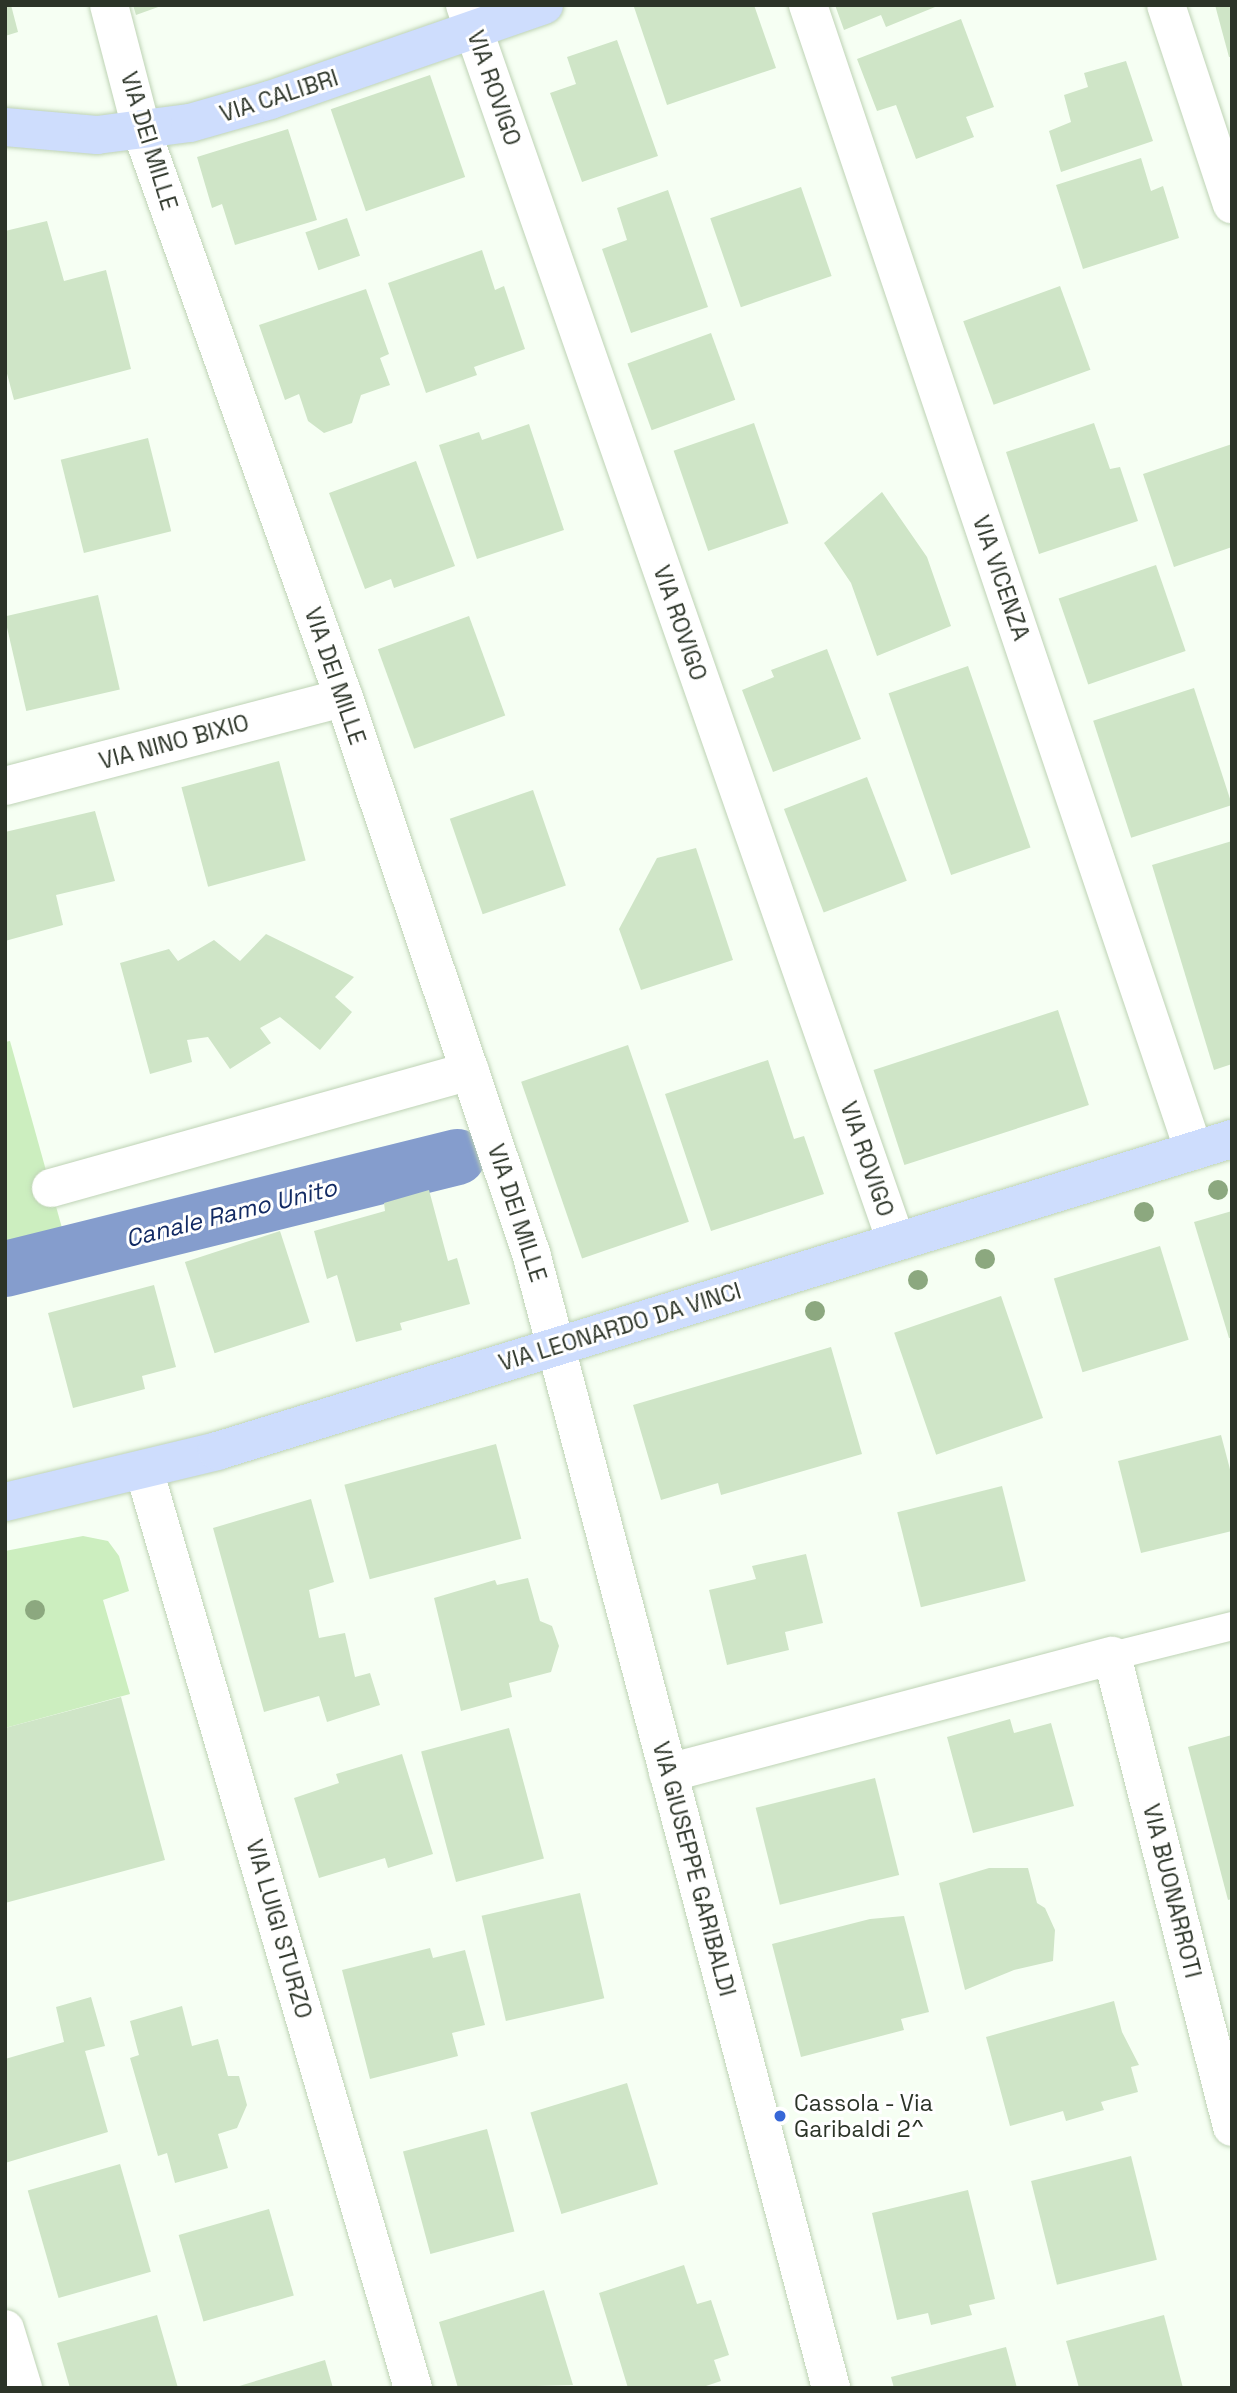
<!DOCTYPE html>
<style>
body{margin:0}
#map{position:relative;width:1237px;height:2393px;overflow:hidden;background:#f6fff3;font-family:"Space Grotesk",sans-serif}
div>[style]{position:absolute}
.green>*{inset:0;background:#cceebf}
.canal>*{height:56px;margin:-28px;padding:0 28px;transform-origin:28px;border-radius:28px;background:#859dcd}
.building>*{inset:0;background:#cfe5c7;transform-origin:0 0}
.roads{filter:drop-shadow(0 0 2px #bed3b5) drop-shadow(0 0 2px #bed3b5)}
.lane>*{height:28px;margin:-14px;padding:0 14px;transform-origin:14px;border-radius:14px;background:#fff}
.street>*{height:38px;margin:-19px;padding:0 19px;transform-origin:19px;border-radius:19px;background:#fff}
.secondary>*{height:38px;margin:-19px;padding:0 19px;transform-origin:19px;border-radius:19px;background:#ceddfd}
.trees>*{width:20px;height:20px;margin:-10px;border-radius:50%;background:#8ca87f}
.dots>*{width:19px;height:19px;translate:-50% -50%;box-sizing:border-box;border:4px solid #fff;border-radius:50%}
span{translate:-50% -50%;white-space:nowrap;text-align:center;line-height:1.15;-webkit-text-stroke:6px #fff;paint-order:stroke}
.street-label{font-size:23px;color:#2c3428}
.poi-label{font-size:23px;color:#2c3428}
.left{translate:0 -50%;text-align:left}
.water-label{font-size:24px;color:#122a63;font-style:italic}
.frame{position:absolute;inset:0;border:7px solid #2c3428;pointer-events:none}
</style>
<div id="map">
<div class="green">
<div style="clip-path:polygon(10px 1041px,62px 1228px,5px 1242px,5px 1042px)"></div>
<div style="clip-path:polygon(83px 1536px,108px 1541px,119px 1556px,129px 1591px,103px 1600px,130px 1694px,5px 1728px,5px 1551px)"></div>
</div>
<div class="canal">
<div style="left:5px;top:1269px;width:466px;rotate:-13.9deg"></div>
</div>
<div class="building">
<div style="clip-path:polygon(5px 5px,11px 5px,18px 32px,5px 36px)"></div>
<div style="clip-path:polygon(133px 5px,161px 5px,161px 6px,136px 15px)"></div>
<div style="clip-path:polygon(637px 5px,754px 5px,776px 68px,667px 105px,634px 7px)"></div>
<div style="clip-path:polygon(835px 5px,940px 5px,886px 27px,881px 15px,844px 30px)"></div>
<div style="clip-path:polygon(1215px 5px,1232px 5px,1232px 57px,1229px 57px)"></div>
<div style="clip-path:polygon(961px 19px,994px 107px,966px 117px,974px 137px,916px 159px,896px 105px,877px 111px,857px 59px)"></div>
<div style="clip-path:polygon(617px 40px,658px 156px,582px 182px,550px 93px,576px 84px,567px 57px)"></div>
<div style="clip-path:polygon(1126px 61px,1153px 141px,1061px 172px,1049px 131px,1071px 122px,1064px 95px,1088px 87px,1084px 73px)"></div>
<div style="left:430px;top:75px;width:108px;height:105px;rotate:71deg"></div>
<div style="clip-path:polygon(288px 129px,317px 220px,235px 245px,222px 204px,212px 208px,197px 157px)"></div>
<div style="clip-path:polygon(1141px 158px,1151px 191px,1163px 186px,1179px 238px,1083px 269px,1056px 185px)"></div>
<div style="left:801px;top:187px;width:94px;height:96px;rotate:71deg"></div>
<div style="clip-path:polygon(668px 190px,708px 307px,631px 333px,602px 249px,627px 240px,617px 208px)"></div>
<div style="left:347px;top:218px;width:40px;height:44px;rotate:71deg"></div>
<div style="clip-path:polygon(47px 221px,64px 281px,106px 270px,131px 369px,14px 400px,5px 366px,5px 231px)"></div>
<div style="clip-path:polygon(482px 250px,495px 290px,504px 286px,525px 349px,474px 367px,477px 375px,426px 393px,388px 283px)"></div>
<div style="left:1060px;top:286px;width:89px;height:103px;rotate:70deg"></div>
<div style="clip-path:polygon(366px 289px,389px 354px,380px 358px,390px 385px,361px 395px,352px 423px,324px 433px,308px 421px,299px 394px,285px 400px,259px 325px)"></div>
<div style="left:711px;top:333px;width:71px;height:89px;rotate:70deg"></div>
<div style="left:754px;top:423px;width:106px;height:85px;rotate:71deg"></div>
<div style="clip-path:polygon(1094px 423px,1110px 469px,1120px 467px,1138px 521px,1039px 554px,1006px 452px)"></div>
<div style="clip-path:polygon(529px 424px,564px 530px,477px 559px,439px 445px,479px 432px,482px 440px)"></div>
<div style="left:148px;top:438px;width:96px;height:90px;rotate:76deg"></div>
<div style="clip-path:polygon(1232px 444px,1232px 547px,1174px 567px,1143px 474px)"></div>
<div style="clip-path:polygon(416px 461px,455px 566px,394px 588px,391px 579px,365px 589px,329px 493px)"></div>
<div style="clip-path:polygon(882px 492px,927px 557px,951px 626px,877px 656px,851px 583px,824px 543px)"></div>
<div style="left:1156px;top:565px;width:91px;height:103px;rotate:71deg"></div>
<div style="left:98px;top:595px;width:97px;height:96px;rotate:77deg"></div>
<div style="left:469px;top:616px;width:106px;height:97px;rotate:70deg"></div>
<div style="clip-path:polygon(827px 649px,861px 739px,773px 772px,742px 690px,774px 677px,771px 670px)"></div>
<div style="left:968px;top:666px;width:192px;height:84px;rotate:71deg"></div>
<div style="left:1194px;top:688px;width:123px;height:106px;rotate:72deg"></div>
<div style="left:279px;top:761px;width:103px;height:101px;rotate:75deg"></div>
<div style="left:867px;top:777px;width:111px;height:89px;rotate:69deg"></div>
<div style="left:533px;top:790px;width:101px;height:88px;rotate:71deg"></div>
<div style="clip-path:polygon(95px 811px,115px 881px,56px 895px,63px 925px,5px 941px,5px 832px)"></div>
<div style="clip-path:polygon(1232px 841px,1232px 1064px,1214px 1070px,1152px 865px)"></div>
<div style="clip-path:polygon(696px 848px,733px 960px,641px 990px,619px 929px,657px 858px)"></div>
<div style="clip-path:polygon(266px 934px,354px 977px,335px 997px,352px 1012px,320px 1050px,280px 1017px,260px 1028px,271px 1043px,230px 1069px,208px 1037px,187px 1040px,192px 1062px,150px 1074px,120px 963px,169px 949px,178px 961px,214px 940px,240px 961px)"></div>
<div style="left:1058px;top:1010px;width:100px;height:194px;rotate:72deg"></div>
<div style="left:628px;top:1045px;width:187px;height:113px;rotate:71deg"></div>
<div style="clip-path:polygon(768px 1060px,794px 1139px,804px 1136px,824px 1194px,711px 1231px,665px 1094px)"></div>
<div style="clip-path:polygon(429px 1190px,448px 1261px,457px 1258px,470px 1304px,400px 1323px,402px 1330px,356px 1342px,337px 1275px,327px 1279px,314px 1231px,385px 1211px,384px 1203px)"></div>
<div style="clip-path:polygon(1232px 1211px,1232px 1338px,1229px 1338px,1194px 1222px)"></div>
<div style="left:280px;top:1231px;width:96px;height:100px;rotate:72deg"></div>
<div style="left:1160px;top:1246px;width:98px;height:111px;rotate:73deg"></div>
<div style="clip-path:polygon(154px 1285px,176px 1367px,142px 1376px,145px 1389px,73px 1408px,48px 1313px)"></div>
<div style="left:1001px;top:1296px;width:129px;height:113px;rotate:71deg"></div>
<div style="clip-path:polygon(831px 1347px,862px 1454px,721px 1495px,718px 1483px,661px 1500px,633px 1405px)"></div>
<div style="clip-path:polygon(1221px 1435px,1232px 1477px,1232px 1531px,1141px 1553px,1118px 1461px)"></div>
<div style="left:496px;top:1444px;width:98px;height:157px;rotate:75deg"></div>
<div style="left:1002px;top:1486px;width:98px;height:108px;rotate:76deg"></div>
<div style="clip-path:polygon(311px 1499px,334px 1582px,309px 1590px,319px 1638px,345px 1633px,355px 1677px,370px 1673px,380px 1705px,327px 1722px,319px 1696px,264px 1712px,213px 1528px)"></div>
<div style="clip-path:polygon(806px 1554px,823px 1623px,785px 1632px,789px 1650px,727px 1665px,709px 1590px,756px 1579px,752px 1566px)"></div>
<div style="clip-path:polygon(528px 1578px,540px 1621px,552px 1626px,559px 1646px,551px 1672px,509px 1683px,512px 1697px,461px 1711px,434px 1598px,495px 1580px,497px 1585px)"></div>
<div style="clip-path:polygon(121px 1697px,165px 1860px,5px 1903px,5px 1728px)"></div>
<div style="clip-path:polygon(1010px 1719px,1014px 1733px,1051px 1723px,1074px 1806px,973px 1833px,947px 1737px)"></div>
<div style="left:509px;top:1728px;width:135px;height:91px;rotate:75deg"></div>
<div style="clip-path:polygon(1232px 1735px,1232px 1899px,1228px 1900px,1188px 1747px)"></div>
<div style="clip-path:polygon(402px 1754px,433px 1854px,388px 1868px,385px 1858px,319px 1878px,294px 1798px,339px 1783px,336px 1774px)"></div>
<div style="left:875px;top:1778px;width:100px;height:123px;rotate:76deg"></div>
<div style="clip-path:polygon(989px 1868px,1028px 1868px,1037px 1903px,1045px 1908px,1055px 1930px,1053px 1961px,1014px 1970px,965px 1990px,939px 1883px)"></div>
<div style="left:580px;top:1893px;width:108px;height:101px;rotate:77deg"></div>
<div style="clip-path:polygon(904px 1916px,929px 2012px,901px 2019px,904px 2030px,801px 2057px,772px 1944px,870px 1919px)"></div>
<div style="clip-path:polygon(430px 1948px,433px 1958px,465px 1950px,485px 2025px,452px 2033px,458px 2056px,370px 2079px,342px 1970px)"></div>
<div style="clip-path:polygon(91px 1997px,105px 2046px,85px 2051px,108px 2132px,5px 2163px,5px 2059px,64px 2042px,56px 2007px)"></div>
<div style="clip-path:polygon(1114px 2001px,1122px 2032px,1139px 2065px,1131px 2067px,1138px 2092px,1101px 2102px,1104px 2110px,1066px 2121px,1063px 2111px,1010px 2126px,986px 2037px)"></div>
<div style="clip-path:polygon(182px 2006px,192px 2046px,218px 2039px,228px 2076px,239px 2076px,247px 2105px,237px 2128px,218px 2134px,228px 2168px,175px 2183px,167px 2153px,158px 2156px,130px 2058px,139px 2055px,130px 2021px)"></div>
<div style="left:627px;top:2083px;width:106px;height:101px;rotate:73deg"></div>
<div style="left:487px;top:2129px;width:106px;height:87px;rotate:75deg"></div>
<div style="left:1131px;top:2156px;width:107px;height:103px;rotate:76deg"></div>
<div style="left:120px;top:2164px;width:112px;height:96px;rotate:74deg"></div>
<div style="clip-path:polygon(968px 2190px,995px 2299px,969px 2305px,972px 2315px,931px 2325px,928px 2313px,897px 2320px,872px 2213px)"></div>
<div style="left:269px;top:2209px;width:90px;height:94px;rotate:74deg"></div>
<div style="clip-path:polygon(684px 2265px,697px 2304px,711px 2300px,729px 2355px,714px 2360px,721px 2381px,700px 2388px,628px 2388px,599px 2293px)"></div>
<div style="clip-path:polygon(544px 2290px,573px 2385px,458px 2388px,439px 2322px)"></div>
<div style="clip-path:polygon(157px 2315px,178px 2388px,70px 2388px,57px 2343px)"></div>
<div style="clip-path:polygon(1164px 2315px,1183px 2388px,1079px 2388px,1066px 2341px)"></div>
<div style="clip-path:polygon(1006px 2347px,1017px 2388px,894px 2388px,891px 2377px)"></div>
<div style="clip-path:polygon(325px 2360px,333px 2388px,236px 2388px,236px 2387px)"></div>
</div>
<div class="roads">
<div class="lane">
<div style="left:1112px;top:1656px;width:124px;rotate:-14deg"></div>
</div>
<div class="street">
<div style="left:109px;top:5px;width:131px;rotate:75.4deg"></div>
<div style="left:142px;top:132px;width:601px;rotate:70.36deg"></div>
<div style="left:344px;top:698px;width:586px;rotate:71.38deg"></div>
<div style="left:531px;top:1253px;width:1174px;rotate:75.19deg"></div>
<div style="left:465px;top:5px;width:1309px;rotate:70.78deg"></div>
<div style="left:808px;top:5px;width:1209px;rotate:71.39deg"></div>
<div style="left:1166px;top:5px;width:210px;rotate:71.7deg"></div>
<div style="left:5px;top:786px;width:350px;rotate:-14.6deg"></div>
<div style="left:51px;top:1188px;width:435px;rotate:-15.6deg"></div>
<div style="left:144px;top:1470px;width:957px;rotate:73.67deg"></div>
<div style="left:668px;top:1773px;width:459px;rotate:-14.8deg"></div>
<div style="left:1112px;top:1656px;width:486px;rotate:75.7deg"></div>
<div style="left:5px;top:2329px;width:62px;rotate:73deg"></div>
</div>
<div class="secondary">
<div style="left:5px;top:127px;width:92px;rotate:5deg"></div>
<div style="left:97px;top:135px;width:94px;rotate:-7.4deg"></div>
<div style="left:190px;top:123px;width:83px;rotate:-16deg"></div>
<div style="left:270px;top:100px;width:290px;rotate:-19.1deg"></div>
<div style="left:5px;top:1502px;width:218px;rotate:-13.5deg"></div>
<div style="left:217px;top:1451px;width:1062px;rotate:-17.09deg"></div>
</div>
</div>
<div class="trees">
<div style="left:1218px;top:1190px"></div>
<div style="left:1144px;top:1212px"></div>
<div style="left:985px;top:1259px"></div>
<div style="left:918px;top:1280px"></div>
<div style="left:815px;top:1311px"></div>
<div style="left:35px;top:1610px"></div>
</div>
<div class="dots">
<div style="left:780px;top:2116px;background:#3767d7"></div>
</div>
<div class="street-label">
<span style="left:494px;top:88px;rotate:71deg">VIA ROVIGO</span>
<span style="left:279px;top:96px;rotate:-18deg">VIA CALIBRI</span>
<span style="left:149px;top:141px;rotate:73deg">VIA DEI MILLE</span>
<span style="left:1001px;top:578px;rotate:71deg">VIA VICENZA</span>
<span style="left:680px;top:623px;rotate:71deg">VIA ROVIGO</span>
<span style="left:335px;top:676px;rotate:71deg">VIA DEI MILLE</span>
<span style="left:174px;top:742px;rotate:-15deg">VIA NINO BIXIO</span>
<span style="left:867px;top:1159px;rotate:71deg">VIA ROVIGO</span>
<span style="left:517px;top:1213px;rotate:72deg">VIA DEI MILLE</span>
<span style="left:620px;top:1327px;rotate:-17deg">VIA LEONARDO DA VINCI</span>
<span style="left:694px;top:1869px;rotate:75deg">VIA GIUSEPPE GARIBALDI</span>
<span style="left:1172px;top:1891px;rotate:76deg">VIA BUONARROTI</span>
<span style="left:279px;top:1929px;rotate:74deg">VIA LUIGI STURZO</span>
</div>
<div class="poi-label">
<span class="left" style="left:794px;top:2116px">Cassola - Via<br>Garibaldi 2^</span>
</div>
<div class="water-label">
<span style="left:231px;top:1213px;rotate:-14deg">Canale Ramo Unito</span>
</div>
<div class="frame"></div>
</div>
